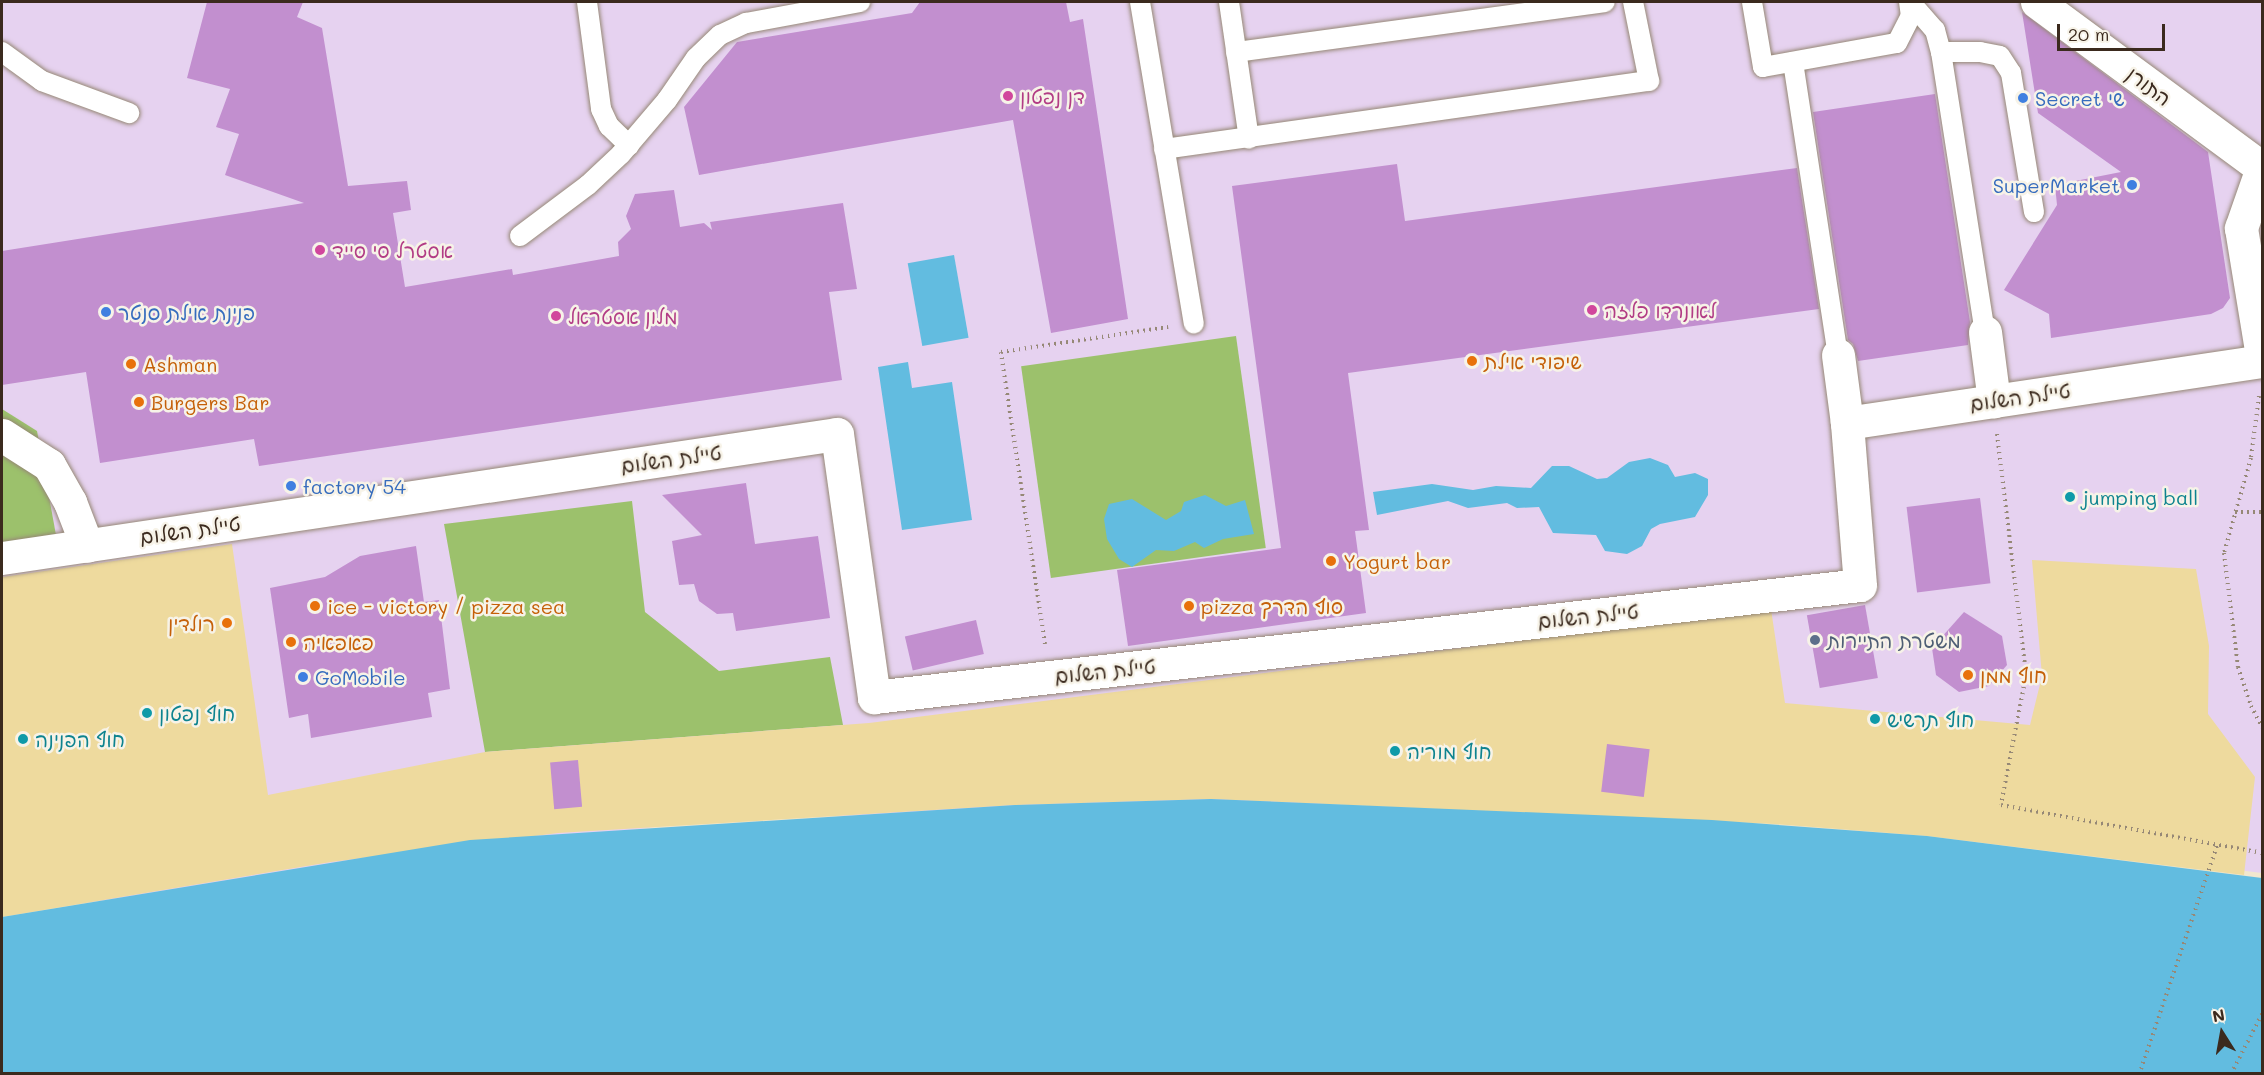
<!DOCTYPE html>
<meta charset="utf-8">
<style>
body{margin:0}
#map{position:relative;width:2264px;height:1075px;overflow:hidden;background:#f1e7cf;font-family:Mali,"Playpen Sans Hebrew",sans-serif}
div>[style]{position:absolute}
.built>*{inset:0;background:#e6d2f0}
.green>*{inset:0;background:#9cc16c;transform-origin:0 0}
.sand>*{inset:0;background:#eeda9e}
.water>*{inset:0;background:#62bce0;transform-origin:0 0}
.building>*{inset:0;background:#c28fcf;transform-origin:0 0}
.path>*{height:4px;margin-top:-2px;transform-origin:0;background:repeating-linear-gradient(90deg,#968876 0 1.5px,transparent 0 6px)}
.roads{filter:drop-shadow(0 0 2px #968876) drop-shadow(0 0 2px #968876)}
.lane>*{height:20px;margin:-10px;padding:0 10px;transform-origin:10px;border-radius:10px;background:#fff}
.street>*{height:33px;margin:-16.5px;padding:0 16.5px;transform-origin:16.5px;border-radius:16.5px;background:#fff}
.dots>*{width:16px;height:16px;translate:-50% -50%;box-sizing:border-box;border:3px solid #f7f3e8;border-radius:50%}
span{translate:-50% -50%;white-space:nowrap;text-align:center;line-height:1.15;-webkit-text-stroke:5px #f7f3e8;paint-order:stroke}
.street-label{font-size:20px;color:#3b2a1e}
.hotel-label{font-size:20px;color:#b23c85}
.left{translate:0 -50%;text-align:left}
.shop-label{font-size:20px;color:#366cbe}
.right{translate:-100% -50%;text-align:right}
.food-label{font-size:20px;color:#c56008}
.culture-label{font-size:20px;color:#0d838f}
.service-label{font-size:20px;color:#4e5e75}
.frame{position:absolute;inset:0;border:3px solid #3b2a1e;pointer-events:none}
.north{position:absolute;left:2192px;top:1003px;width:60px;height:60px;-webkit-text-stroke:4px #f7f3e8;paint-order:stroke;rotate:349deg;font-size:16px;font-weight:700;line-height:24px;text-align:center;color:#3b2a1e}
.north::after{content:'';display:block;margin:auto;width:21px;height:27px;background:#3b2a1e;clip-path:polygon(50% 0,100% 100%,50% 72%,0 100%)}
.scale{position:absolute;left:2057px;top:24px;width:108px;height:27px;box-sizing:border-box;border:3px solid #3b2a1e;border-top:0;padding-left:8px;font-size:18px;line-height:21px;white-space:nowrap;color:#3b2a1e;-webkit-text-stroke:4px #f7f3e8;paint-order:stroke}
</style>
<div id="map">
<div class="built">
<div style="clip-path:polygon(2px 2px,2262px 2px,2262px 873px,1927px 831px,1398px 802px,714px 819px,2px 914px)"></div>
</div>
<div class="green">
<div style="left:1236px;top:336px;width:214px;height:217px;rotate:82deg"></div>
<div style="clip-path:polygon(2px 409px,37px 431px,56px 535px,2px 543px)"></div>
<div style="clip-path:polygon(632px 501px,645px 612px,719px 671px,830px 657px,843px 725px,485px 752px,444px 524px)"></div>
</div>
<div class="sand">
<div style="clip-path:polygon(232px 544px,268px 795px,485px 752px,869px 723px,1771px 609px,1785px 703px,2030px 725px,2042px 676px,2032px 560px,2196px 569px,2209px 646px,2208px 714px,2255px 777px,2244px 875px,1927px 836px,1775px 824px,1211px 799px,1015px 805px,558px 833px,331px 862px,2px 917px,2px 577px)"></div>
</div>
<div class="water">
<div style="left:954px;top:255px;width:84px;height:47px;rotate:80deg"></div>
<div style="clip-path:polygon(908px 362px,912px 388px,952px 382px,972px 520px,902px 530px,878px 367px)"></div>
<div style="clip-path:polygon(1650px 458px,1668px 465px,1675px 477px,1695px 473px,1708px 479px,1708px 495px,1695px 517px,1660px 524px,1651px 529px,1642px 546px,1627px 554px,1605px 551px,1596px 535px,1553px 533px,1539px 507px,1517px 508px,1507px 503px,1468px 508px,1448px 501px,1377px 515px,1373px 492px,1432px 484px,1473px 490px,1496px 486px,1531px 488px,1552px 466px,1569px 466px,1597px 479px,1607px 478px,1629px 462px)"></div>
<div style="clip-path:polygon(1205px 495px,1226px 506px,1245px 500px,1254px 534px,1223px 539px,1204px 548px,1195px 542px,1174px 551px,1156px 550px,1132px 567px,1119px 559px,1107px 539px,1104px 519px,1109px 504px,1132px 499px,1166px 520px,1181px 511px,1184px 502px)"></div>
<div style="clip-path:polygon(1211px 799px,1712px 820px,1927px 836px,2262px 878px,2262px 1073px,2px 1073px,2px 917px,470px 840px,1015px 805px)"></div>
</div>
<div class="building">
<div style="clip-path:polygon(207px 2px,303px 2px,297px 17px,322px 28px,348px 186px,407px 181px,411px 210px,393px 213px,405px 287px,512px 269px,513px 275px,619px 256px,618px 242px,631px 229px,626px 216px,635px 194px,674px 190px,680px 227px,704px 223px,712px 230px,710px 222px,843px 203px,857px 289px,829px 292px,842px 380px,259px 466px,254px 439px,100px 463px,86px 372px,2px 385px,2px 251px,304px 203px,225px 175px,239px 134px,216px 127px,230px 89px,187px 78px)"></div>
<div style="clip-path:polygon(920px 2px,1066px 2px,1070px 22px,1083px 19px,1128px 319px,1051px 333px,1013px 120px,699px 175px,684px 107px,737px 42px,912px 13px)"></div>
<div style="clip-path:polygon(2022px 12px,2208px 152px,2230px 298px,2223px 308px,2211px 314px,2051px 338px,2049px 314px,2004px 290px,2057px 205px,2055px 185px,2121px 172px,2038px 113px)"></div>
<div style="clip-path:polygon(1935px 94px,1970px 322px,1968px 345px,1858px 361px,1853px 344px,1848px 340px,1813px 112px)"></div>
<div style="clip-path:polygon(1397px 164px,1405px 221px,1797px 168px,1819px 309px,1348px 373px,1369px 530px,1355px 531px,1366px 613px,1128px 646px,1117px 570px,1281px 548px,1232px 186px)"></div>
<div style="clip-path:polygon(746px 483px,755px 544px,818px 536px,830px 618px,736px 631px,733px 613px,717px 614px,699px 601px,694px 584px,679px 585px,672px 541px,702px 535px,662px 495px)"></div>
<div style="left:1980px;top:498px;width:86px;height:74px;rotate:83deg"></div>
<div style="clip-path:polygon(416px 546px,424px 602px,439px 600px,450px 689px,428px 693px,432px 717px,311px 738px,308px 714px,289px 718px,270px 588px,325px 577px,360px 556px)"></div>
<div style="left:1865px;top:605px;width:74px;height:59px;rotate:80deg"></div>
<div style="clip-path:polygon(1964px 612px,2002px 636px,2007px 665px,1989px 686px,1959px 692px,1936px 675px,1932px 648px)"></div>
<div style="left:976px;top:620px;width:35px;height:73px;rotate:77deg"></div>
<div style="left:1607px;top:744px;width:43px;height:48px;rotate:7deg"></div>
<div style="left:578px;top:760px;width:47px;height:28px;rotate:85deg"></div>
</div>
<div class="path">
<div style="left:2259px;top:396px;width:63px;rotate:97.4deg"></div>
<div style="left:2251px;top:458px;width:99px;rotate:105.9deg"></div>
<div style="left:2224px;top:553px;width:115px;rotate:83deg"></div>
<div style="left:2238px;top:667px;width:41px;rotate:71.6deg"></div>
<div style="left:2251px;top:706px;width:24px;rotate:62deg"></div>
<div style="left:1997px;top:434px;width:243px;rotate:83.1deg"></div>
<div style="left:2026px;top:675px;width:132px;rotate:100.9deg"></div>
<div style="left:2001px;top:805px;width:265px;rotate:10.4deg"></div>
<div style="left:2235px;top:512px;width:27px"></div>
<div style="left:1045px;top:644px;width:295px;rotate:-98.6deg"></div>
<div style="left:1001px;top:352px;width:169px;rotate:-8.5deg"></div>
<div style="left:2141px;top:1069px;width:239px;rotate:-71.2deg"></div>
<div style="left:2231px;top:1074px;width:68px;rotate:-62.7deg"></div>
</div>
<div class="roads">
<div class="lane">
<div style="left:587px;top:2px;width:108px;rotate:82.5deg"></div>
<div style="left:601px;top:109px;width:19px;rotate:65deg"></div>
<div style="left:609px;top:126px;width:28px;rotate:44deg"></div>
<div style="left:1140px;top:2px;width:326px;rotate:80.5deg"></div>
<div style="left:1229px;top:2px;width:138px;rotate:81.7deg"></div>
<div style="left:1752px;top:2px;width:66px;rotate:80.4deg"></div>
<div style="left:1763px;top:67px;width:136px;rotate:-10.2deg"></div>
<div style="left:1897px;top:43px;width:30px;rotate:-63deg"></div>
<div style="left:1911px;top:16px;width:14px;rotate:-98deg"></div>
<div style="left:1912px;top:4px;width:35px;rotate:49deg"></div>
<div style="left:1935px;top:30px;width:23px;rotate:75deg"></div>
<div style="left:1941px;top:52px;width:283px;rotate:81.1deg"></div>
<div style="left:2px;top:52px;width:49px;rotate:35.9deg"></div>
<div style="left:42px;top:81px;width:93px;rotate:20.2deg"></div>
<div style="left:1236px;top:52px;width:372px;rotate:-7.7deg"></div>
<div style="left:1941px;top:52px;width:39px"></div>
<div style="left:1980px;top:52px;width:20px;rotate:11deg"></div>
<div style="left:2000px;top:56px;width:20px;rotate:57deg"></div>
<div style="left:2011px;top:73px;width:141px;rotate:80.6deg"></div>
<div style="left:1793px;top:62px;width:296px;rotate:81.3deg"></div>
<div style="left:1164px;top:149px;width:490px;rotate:-8deg"></div>
<div style="left:1649px;top:81px;width:81px;rotate:-101.4deg"></div>
<div style="left:520px;top:236px;width:85px;rotate:-36.9deg"></div>
<div style="left:588px;top:185px;width:45px;rotate:-43.2deg"></div>
<div style="left:621px;top:154px;width:71px;rotate:-49.6deg"></div>
<div style="left:667px;top:100px;width:51px;rotate:-55.4deg"></div>
<div style="left:696px;top:58px;width:33px;rotate:-44deg"></div>
<div style="left:720px;top:35px;width:29px;rotate:-25deg"></div>
<div style="left:746px;top:23px;width:116px;rotate:-10.4deg"></div>
</div>
<div class="street">
<div style="left:2037px;top:2px;width:280px;rotate:36.4deg"></div>
<div style="left:2262px;top:168px;width:64px;rotate:109.3deg"></div>
<div style="left:2241px;top:228px;width:130px;rotate:80.7deg"></div>
<div style="left:1985px;top:332px;width:70px;rotate:82.6deg"></div>
<div style="left:1838px;top:355px;width:69px;rotate:82.5deg"></div>
<div style="left:2px;top:435px;width:56px;rotate:32.6deg"></div>
<div style="left:49px;top:465px;width:43px;rotate:60.4deg"></div>
<div style="left:70px;top:502px;width:47px;rotate:68.9deg"></div>
<div style="left:2px;top:558px;width:844px;rotate:-8.45deg"></div>
<div style="left:837px;top:434px;width:266px;rotate:82deg"></div>
<div style="left:874px;top:697px;width:992px;rotate:-6.48deg"></div>
<div style="left:1860px;top:585px;width:163px;rotate:-94.6deg"></div>
<div style="left:1847px;top:423px;width:420px;rotate:-8.5deg"></div>
</div>
</div>
<div class="dots">
<div style="left:1008px;top:96px;background:#d1479c"></div>
<div style="left:2023px;top:98px;background:#3f7fe0"></div>
<div style="left:2132px;top:185px;background:#3f7fe0"></div>
<div style="left:320px;top:250px;background:#d1479c"></div>
<div style="left:1592px;top:310px;background:#d1479c"></div>
<div style="left:106px;top:312px;background:#3f7fe0"></div>
<div style="left:556px;top:316px;background:#d1479c"></div>
<div style="left:1472px;top:361px;background:#e8710a"></div>
<div style="left:131px;top:364px;background:#e8710a"></div>
<div style="left:139px;top:402px;background:#e8710a"></div>
<div style="left:291px;top:486px;background:#3f7fe0"></div>
<div style="left:2070px;top:497px;background:#0f9aa8"></div>
<div style="left:1331px;top:561px;background:#e8710a"></div>
<div style="left:315px;top:606px;background:#e8710a"></div>
<div style="left:1189px;top:606px;background:#e8710a"></div>
<div style="left:227px;top:623px;background:#e8710a"></div>
<div style="left:1815px;top:640px;background:#5c6f8a"></div>
<div style="left:291px;top:642px;background:#e8710a"></div>
<div style="left:1968px;top:675px;background:#e8710a"></div>
<div style="left:303px;top:677px;background:#3f7fe0"></div>
<div style="left:147px;top:713px;background:#0f9aa8"></div>
<div style="left:1875px;top:719px;background:#0f9aa8"></div>
<div style="left:23px;top:739px;background:#0f9aa8"></div>
<div style="left:1395px;top:751px;background:#0f9aa8"></div>
</div>
<div class="street-label">
<span style="left:2149px;top:86px;rotate:37deg">התורן</span>
<span style="left:2020px;top:397px;rotate:-8deg">טיילת השלום</span>
<span style="left:671px;top:459px;rotate:-8deg">טיילת השלום</span>
<span style="left:190px;top:530px;rotate:-8deg">טיילת השלום</span>
<span style="left:1588px;top:616px;rotate:-6deg">טיילת השלום</span>
<span style="left:1105px;top:671px;rotate:-6deg">טיילת השלום</span>
</div>
<div class="hotel-label">
<span class="left" style="left:1020px;top:96px">דן נפטון</span>
<span class="left" style="left:332px;top:250px">אסטרל סי סייד</span>
<span class="left" style="left:1604px;top:310px">לאונרדו פלזה</span>
<span class="left" style="left:568px;top:316px">מלון אסטראל</span>
</div>
<div class="shop-label">
<span class="left" style="left:2035px;top:98px">Secret שי</span>
<span class="right" style="left:2120px;top:185px">SuperMarket</span>
<span class="left" style="left:118px;top:312px">פנינת אילת סנטר</span>
<span class="left" style="left:303px;top:486px">factory 54</span>
<span class="left" style="left:315px;top:677px">GoMobile</span>
</div>
<div class="food-label">
<span class="left" style="left:1484px;top:361px">שיפודי אילת</span>
<span class="left" style="left:143px;top:364px">Ashman</span>
<span class="left" style="left:151px;top:402px">Burgers Bar</span>
<span class="left" style="left:1343px;top:561px">Yogurt bar</span>
<span class="left" style="left:327px;top:606px">ice - victory / pizza sea</span>
<span class="left" style="left:1201px;top:606px">pizza סוף הדרך</span>
<span class="right" style="left:215px;top:623px">רולדין</span>
<span class="left" style="left:303px;top:642px">פאפאיה</span>
<span class="left" style="left:1980px;top:675px">חוף ממן</span>
</div>
<div class="culture-label">
<span class="left" style="left:2082px;top:497px">jumping ball</span>
<span class="left" style="left:159px;top:713px">חוף נפטון</span>
<span class="left" style="left:1887px;top:719px">חוף תרשיש</span>
<span class="left" style="left:35px;top:739px">חוף הפנינה</span>
<span class="left" style="left:1407px;top:751px">חוף מוריה</span>
</div>
<div class="service-label">
<span class="left" style="left:1827px;top:640px">משטרת התיירות</span>
</div>
<div class="frame"></div>
<div class="north">N</div>
<div class="scale">20 m</div>
</div>
